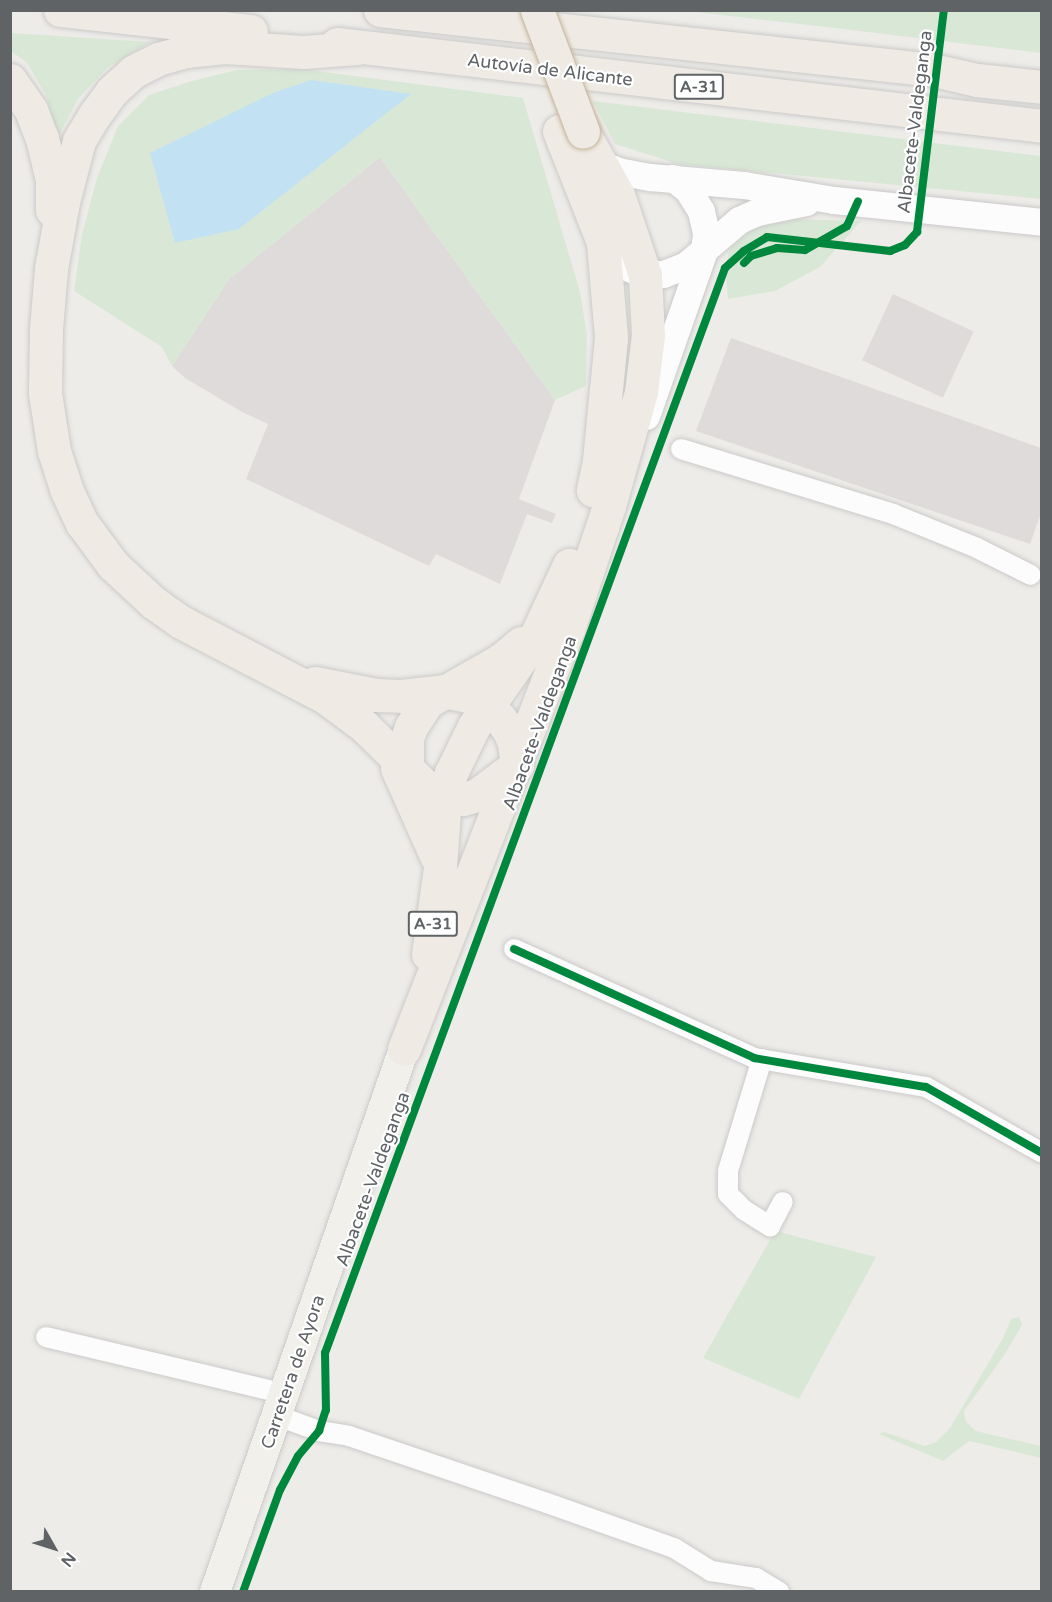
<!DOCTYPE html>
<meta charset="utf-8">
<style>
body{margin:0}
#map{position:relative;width:1052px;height:1602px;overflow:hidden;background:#eeece9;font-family:"Varela Round",sans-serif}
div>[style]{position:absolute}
.industrial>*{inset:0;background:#dedbda;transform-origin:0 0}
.green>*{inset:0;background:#d9e8d6}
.water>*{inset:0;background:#c2e2f4}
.roads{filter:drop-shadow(0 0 2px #cacac9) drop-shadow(0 0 2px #cacac9)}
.street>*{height:20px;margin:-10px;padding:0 10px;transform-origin:10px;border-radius:10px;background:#fcfcfc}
.secondary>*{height:27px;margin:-13.5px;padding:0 13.5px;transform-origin:13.5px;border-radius:13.5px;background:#fcfcfc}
.primary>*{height:30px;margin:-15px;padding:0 15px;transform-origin:15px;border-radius:15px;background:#f2f0ea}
.highway>*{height:33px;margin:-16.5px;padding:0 16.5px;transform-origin:16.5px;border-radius:16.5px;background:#efebe4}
.bridges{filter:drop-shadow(0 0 2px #c3b399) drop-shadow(0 0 2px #c3b399)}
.highway-bridge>*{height:33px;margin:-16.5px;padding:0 16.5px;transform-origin:16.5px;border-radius:16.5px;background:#efebe4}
.cycleway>*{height:8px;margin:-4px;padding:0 4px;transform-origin:4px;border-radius:4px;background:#00873e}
span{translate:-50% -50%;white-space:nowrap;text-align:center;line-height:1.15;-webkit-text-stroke:4.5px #fff;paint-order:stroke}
.shield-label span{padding:2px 4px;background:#fff;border:2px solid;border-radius:4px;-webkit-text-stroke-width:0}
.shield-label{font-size:16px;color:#5f6366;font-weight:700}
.street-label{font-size:18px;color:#5f6366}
.frame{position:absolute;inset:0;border:12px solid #5f6366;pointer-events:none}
.north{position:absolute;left:24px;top:1518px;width:60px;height:60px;-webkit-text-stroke:4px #fff;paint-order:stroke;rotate:129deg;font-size:16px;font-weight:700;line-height:24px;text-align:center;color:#5f6366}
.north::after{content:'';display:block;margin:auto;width:21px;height:27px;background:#5f6366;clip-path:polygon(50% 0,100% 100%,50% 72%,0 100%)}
</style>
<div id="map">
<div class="industrial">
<div style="clip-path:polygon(380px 157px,555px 400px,519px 499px,556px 514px,552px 523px,527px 514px,500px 584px,436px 554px,429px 566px,246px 479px,268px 424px,242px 412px,185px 378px,172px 366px,229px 279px)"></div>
<div style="left:893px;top:294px;width:89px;height:73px;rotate:25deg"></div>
<div style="clip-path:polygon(731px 338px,1041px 448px,1041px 513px,1030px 544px,696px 431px)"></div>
</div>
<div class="green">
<div style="clip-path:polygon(687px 11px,1041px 11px,1041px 53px,843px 29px)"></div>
<div style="clip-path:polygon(11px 33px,28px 34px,150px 42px,107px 68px,78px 99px,57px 139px,46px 95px,27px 63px,11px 51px)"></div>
<div style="clip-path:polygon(301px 69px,523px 98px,580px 292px,587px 334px,586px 386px,555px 400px,380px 157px,229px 279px,172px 366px,162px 347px,74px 291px,82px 234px,97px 178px,118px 126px,149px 95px,192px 81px,236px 70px)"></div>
<div style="clip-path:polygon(593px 101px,1041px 156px,1041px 199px,678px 164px,615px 144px)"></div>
<div style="clip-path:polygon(793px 219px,861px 221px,820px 267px,775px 291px,728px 299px,725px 268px,730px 248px,754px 228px)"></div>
<div style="clip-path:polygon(775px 1231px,876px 1257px,799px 1399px,703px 1358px)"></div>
<div style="clip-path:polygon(1019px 1317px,1022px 1325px,1005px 1354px,964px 1411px,966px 1422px,976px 1431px,1041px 1446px,1041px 1458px,969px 1441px,943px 1461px,879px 1434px,884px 1432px,925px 1446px,936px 1442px,950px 1428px,1003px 1338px,1011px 1319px)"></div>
</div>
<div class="water">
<div style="clip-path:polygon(311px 80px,411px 94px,239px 229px,175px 243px,150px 153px,273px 93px)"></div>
</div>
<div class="roads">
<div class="street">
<div style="left:681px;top:449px;width:222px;rotate:17deg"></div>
<div style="left:893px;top:514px;width:91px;rotate:22deg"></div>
<div style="left:977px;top:548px;width:60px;rotate:26.6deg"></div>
<div style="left:514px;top:949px;width:264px;rotate:24.4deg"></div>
<div style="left:754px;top:1058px;width:174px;rotate:9.6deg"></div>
<div style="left:926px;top:1087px;width:133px;rotate:29.6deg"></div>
<div style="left:762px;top:1059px;width:117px;rotate:106.9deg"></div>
<div style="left:728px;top:1171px;width:23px;rotate:90deg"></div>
<div style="left:728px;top:1194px;width:23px;rotate:45deg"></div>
<div style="left:744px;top:1210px;width:31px;rotate:32deg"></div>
<div style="left:770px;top:1226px;width:27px;rotate:-62deg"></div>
<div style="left:46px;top:1337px;width:247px;rotate:13.4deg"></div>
<div style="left:278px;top:1416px;width:44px;rotate:20.1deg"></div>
<div style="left:319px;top:1431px;width:30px;rotate:9deg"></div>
<div style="left:349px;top:1436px;width:209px;rotate:18.7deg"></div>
<div style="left:547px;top:1503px;width:135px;rotate:19.5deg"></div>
<div style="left:674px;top:1548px;width:44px;rotate:31.9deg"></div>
<div style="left:711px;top:1571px;width:46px;rotate:8.8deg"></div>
<div style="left:756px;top:1578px;width:27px;rotate:31deg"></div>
</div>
<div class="secondary">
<div style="left:601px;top:164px;width:18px;rotate:22deg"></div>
<div style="left:618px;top:171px;width:33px;rotate:11deg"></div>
<div style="left:650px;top:177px;width:94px;rotate:4.9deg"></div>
<div style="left:744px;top:185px;width:91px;rotate:9.5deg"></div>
<div style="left:834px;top:200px;width:209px;rotate:6deg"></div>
<div style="left:604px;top:233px;width:9px;rotate:96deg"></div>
<div style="left:603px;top:242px;width:16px;rotate:55deg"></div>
<div style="left:612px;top:255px;width:21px;rotate:37deg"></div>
<div style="left:629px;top:268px;width:17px;rotate:24deg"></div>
<div style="left:645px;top:275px;width:18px;rotate:-3deg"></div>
<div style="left:663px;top:274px;width:25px;rotate:-21deg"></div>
<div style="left:686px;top:265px;width:70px;rotate:-40.3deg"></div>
<div style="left:739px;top:220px;width:20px;rotate:-24deg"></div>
<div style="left:757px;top:212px;width:50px;rotate:-11.5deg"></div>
<div style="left:646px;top:416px;width:176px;rotate:-70.7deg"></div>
<div style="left:704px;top:250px;width:17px;rotate:-83deg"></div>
<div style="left:706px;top:233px;width:23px;rotate:-103deg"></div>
<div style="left:701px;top:211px;width:26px;rotate:-122deg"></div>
<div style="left:687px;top:189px;width:18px;rotate:-142deg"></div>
</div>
<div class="primary">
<div style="left:215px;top:1592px;width:575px;rotate:-70.81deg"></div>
</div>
<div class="highway">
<div style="left:60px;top:10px;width:192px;rotate:6.3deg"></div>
<div style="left:380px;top:10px;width:556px;rotate:6.19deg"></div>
<div style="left:933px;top:70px;width:45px;rotate:12.8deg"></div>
<div style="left:977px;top:80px;width:65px;rotate:6.1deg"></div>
<div style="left:337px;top:44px;width:710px;rotate:6.63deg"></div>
<div style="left:357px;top:48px;width:54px;rotate:175.8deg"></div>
<div style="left:303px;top:52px;width:78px;rotate:-176.3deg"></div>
<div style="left:225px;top:47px;width:39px;rotate:174deg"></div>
<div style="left:186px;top:51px;width:29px;rotate:164deg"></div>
<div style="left:158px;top:59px;width:28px;rotate:153deg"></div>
<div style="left:133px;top:72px;width:28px;rotate:138deg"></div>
<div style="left:112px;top:91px;width:29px;rotate:126deg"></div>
<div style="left:95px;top:114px;width:31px;rotate:121deg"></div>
<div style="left:79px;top:141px;width:63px;rotate:104.7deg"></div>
<div style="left:63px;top:202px;width:68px;rotate:100.2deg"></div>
<div style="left:51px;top:269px;width:60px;rotate:94.8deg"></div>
<div style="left:46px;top:329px;width:64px;rotate:90.9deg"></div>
<div style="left:45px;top:393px;width:59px;rotate:81.2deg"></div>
<div style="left:54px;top:451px;width:40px;rotate:72deg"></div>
<div style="left:66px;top:489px;width:38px;rotate:65deg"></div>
<div style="left:82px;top:523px;width:52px;rotate:53.6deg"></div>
<div style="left:113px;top:565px;width:56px;rotate:42.8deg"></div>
<div style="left:154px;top:603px;width:33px;rotate:35deg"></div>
<div style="left:181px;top:622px;width:162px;rotate:27.5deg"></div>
<div style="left:325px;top:697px;width:49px;rotate:36.6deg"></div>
<div style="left:364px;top:726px;width:87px;rotate:44.5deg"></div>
<div style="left:426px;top:787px;width:22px;rotate:30deg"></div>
<div style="left:445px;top:798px;width:18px;rotate:3deg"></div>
<div style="left:463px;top:799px;width:15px;rotate:-16deg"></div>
<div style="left:477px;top:795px;width:50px;rotate:-36.9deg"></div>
<div style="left:10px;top:80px;width:37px;rotate:55deg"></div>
<div style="left:31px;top:110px;width:30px;rotate:69deg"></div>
<div style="left:42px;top:138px;width:43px;rotate:76.6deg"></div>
<div style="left:52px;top:180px;width:30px;rotate:90deg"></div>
<div style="left:559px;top:131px;width:119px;rotate:68.4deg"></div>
<div style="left:603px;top:242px;width:96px;rotate:85.2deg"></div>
<div style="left:611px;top:338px;width:124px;rotate:95.6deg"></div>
<div style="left:599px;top:461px;width:30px;rotate:102deg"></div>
<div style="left:315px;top:683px;width:62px;rotate:11.1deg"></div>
<div style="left:376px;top:695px;width:25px;rotate:2deg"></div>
<div style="left:401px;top:696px;width:43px;rotate:-6.6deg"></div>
<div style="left:444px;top:691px;width:33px;rotate:12deg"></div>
<div style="left:476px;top:698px;width:30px;rotate:40deg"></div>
<div style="left:499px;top:717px;width:17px;rotate:54deg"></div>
<div style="left:509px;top:731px;width:13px;rotate:67deg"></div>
<div style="left:514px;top:743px;width:22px;rotate:82deg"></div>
<div style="left:407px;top:766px;width:27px;rotate:-90deg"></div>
<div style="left:407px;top:739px;width:13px;rotate:-72deg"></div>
<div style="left:411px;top:727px;width:30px;rotate:-57deg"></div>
<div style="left:427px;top:702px;width:86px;rotate:-29.8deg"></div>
<div style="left:502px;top:659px;width:25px;rotate:-40deg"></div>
<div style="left:397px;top:768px;width:98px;rotate:66deg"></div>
<div style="left:428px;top:954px;width:88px;rotate:-82.1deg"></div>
<div style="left:440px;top:867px;width:69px;rotate:-85.9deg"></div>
<div style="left:445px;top:798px;width:26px;rotate:-77deg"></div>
<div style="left:451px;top:773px;width:52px;rotate:-63.9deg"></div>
<div style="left:474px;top:726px;width:105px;rotate:-55.1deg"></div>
<div style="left:534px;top:640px;width:83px;rotate:-65deg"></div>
<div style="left:404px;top:1049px;width:448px;rotate:-68.7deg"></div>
<div style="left:567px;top:632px;width:133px;rotate:-71.6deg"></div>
<div style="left:609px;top:506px;width:118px;rotate:-74.3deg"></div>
<div style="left:641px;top:392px;width:57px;rotate:-83deg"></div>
<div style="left:648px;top:335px;width:60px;rotate:-92.9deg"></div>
<div style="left:645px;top:275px;width:84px;rotate:-108.6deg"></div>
<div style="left:618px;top:195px;width:72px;rotate:-119.1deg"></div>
</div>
</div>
<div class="bridges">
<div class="highway-bridge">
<div style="left:537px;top:10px;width:130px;rotate:69.3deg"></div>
</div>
</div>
<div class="cycleway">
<div style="left:744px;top:263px;width:10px;rotate:-45deg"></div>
<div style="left:751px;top:256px;width:27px;rotate:-17deg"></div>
<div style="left:777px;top:248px;width:28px;rotate:4deg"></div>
<div style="left:805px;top:250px;width:48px;rotate:-29.7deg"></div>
<div style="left:847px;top:226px;width:27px;rotate:-66deg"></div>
<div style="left:514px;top:949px;width:264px;rotate:24.4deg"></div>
<div style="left:754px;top:1058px;width:174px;rotate:9.6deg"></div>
<div style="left:926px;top:1087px;width:133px;rotate:29.6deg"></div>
<div style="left:243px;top:1592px;width:109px;rotate:-70.1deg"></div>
<div style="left:280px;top:1490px;width:38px;rotate:-62deg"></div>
<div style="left:298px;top:1456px;width:33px;rotate:-50deg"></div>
<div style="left:319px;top:1431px;width:22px;rotate:-72deg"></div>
<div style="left:326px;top:1410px;width:57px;rotate:-91deg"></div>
<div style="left:325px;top:1353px;width:1156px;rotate:-69.76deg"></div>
<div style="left:725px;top:268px;width:25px;rotate:-42deg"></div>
<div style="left:744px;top:251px;width:27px;rotate:-31deg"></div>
<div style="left:767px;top:237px;width:124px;rotate:6.5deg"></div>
<div style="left:890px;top:251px;width:16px;rotate:-22deg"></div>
<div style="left:905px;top:245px;width:18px;rotate:-47deg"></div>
<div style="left:917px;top:232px;width:224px;rotate:-83.1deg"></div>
</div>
<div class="shield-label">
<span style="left:699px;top:87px">A-31</span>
<span style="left:433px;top:924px">A-31</span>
</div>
<div class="street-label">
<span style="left:550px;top:70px;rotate:7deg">Autovía de Alicante</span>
<span style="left:915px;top:122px;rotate:-83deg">Albacete-Valdeganga</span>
<span style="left:540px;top:723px;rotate:-70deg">Albacete-Valdeganga</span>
<span style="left:373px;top:1179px;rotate:-70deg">Albacete-Valdeganga</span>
<span style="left:293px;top:1372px;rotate:-71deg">Carretera de Ayora</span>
</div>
<div class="frame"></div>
<div class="north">N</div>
</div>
